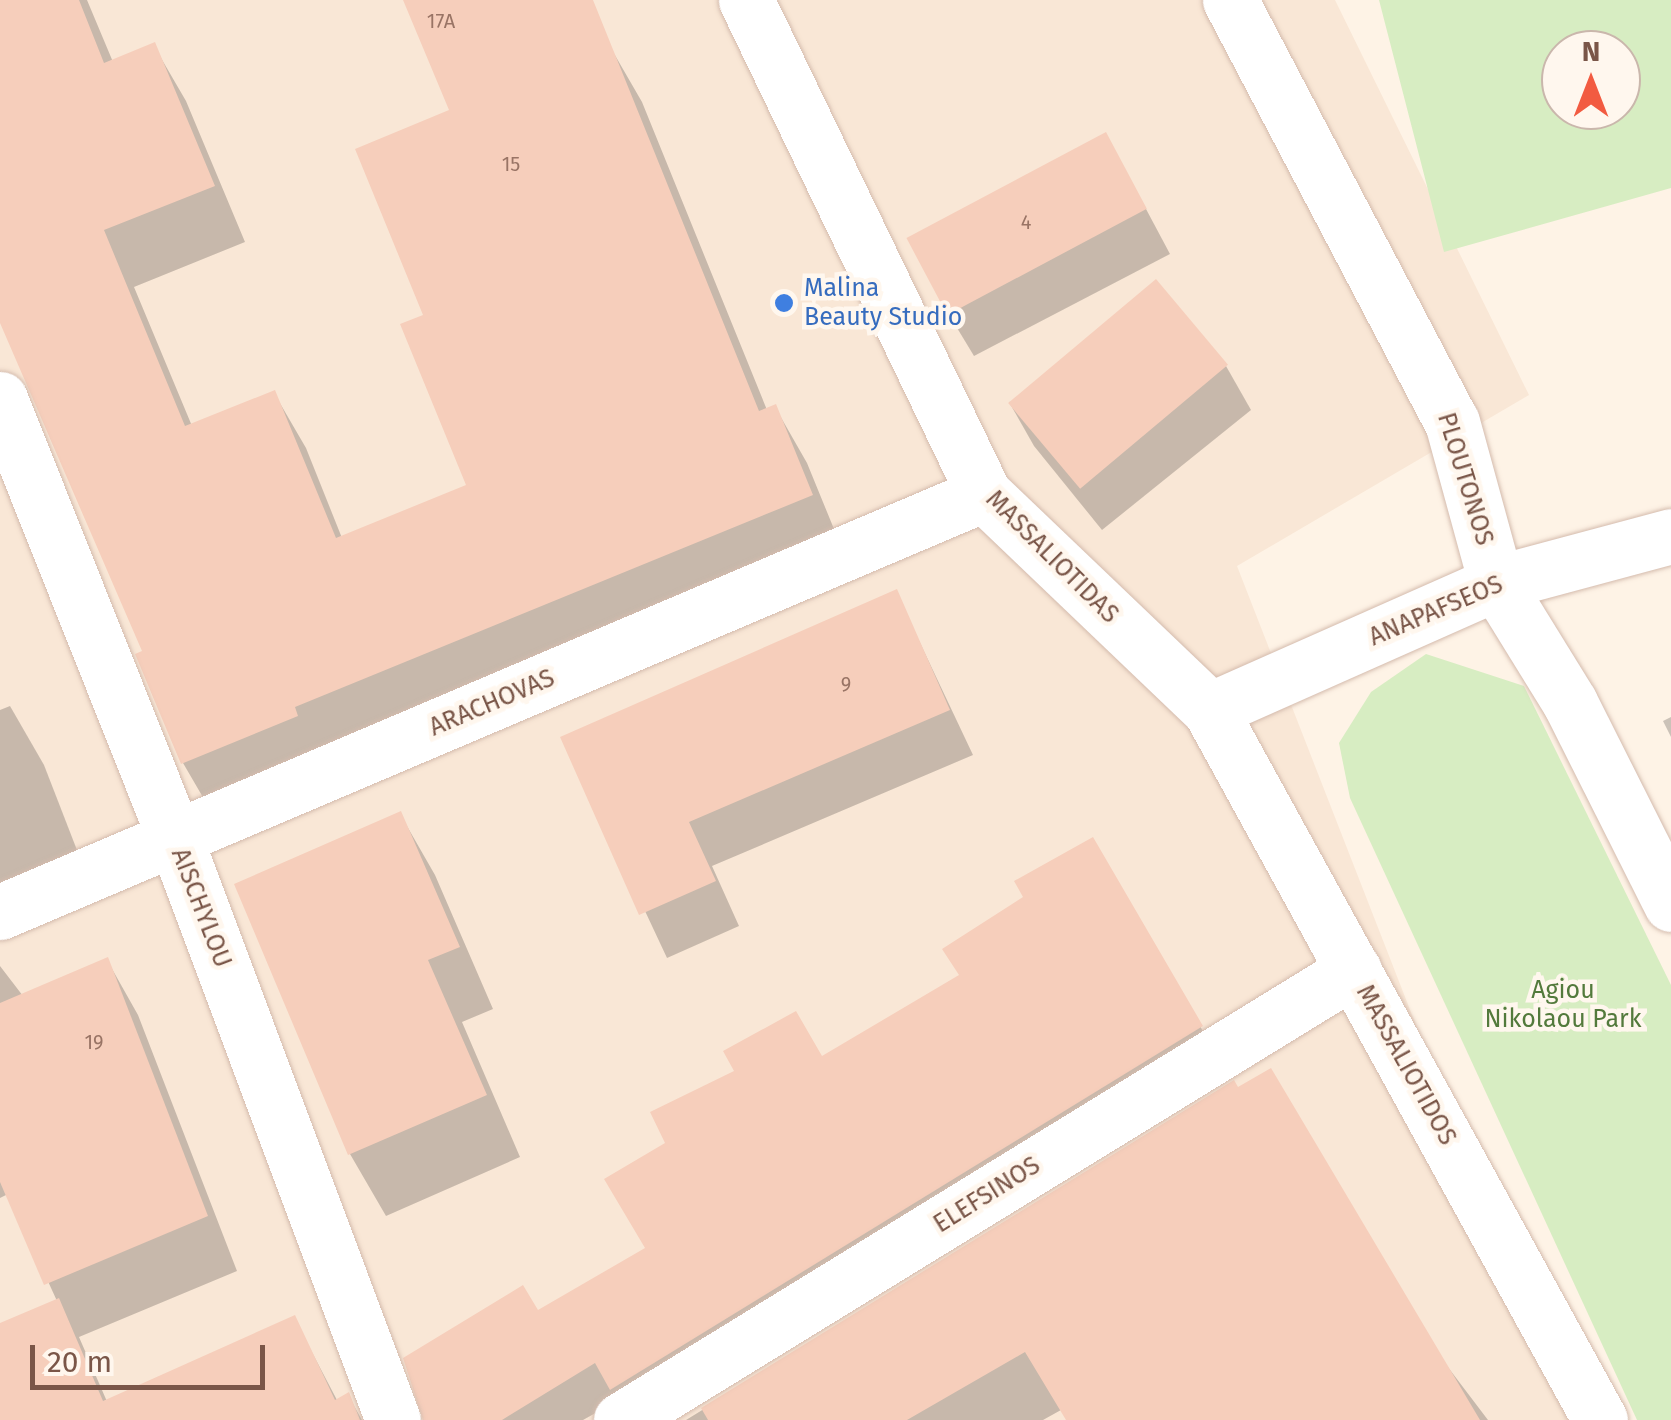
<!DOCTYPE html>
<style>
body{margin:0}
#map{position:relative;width:1671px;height:1420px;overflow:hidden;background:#fef3e6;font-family:"Fira Sans",sans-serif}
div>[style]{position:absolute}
.residential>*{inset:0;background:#f9e7d6}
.green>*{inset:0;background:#d7edc2}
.shadow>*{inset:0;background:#0003}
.building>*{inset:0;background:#f6cebb;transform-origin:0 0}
.roads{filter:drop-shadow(0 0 2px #d4bbad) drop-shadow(0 0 2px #d4bbad)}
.minor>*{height:55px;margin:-27.5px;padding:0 27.5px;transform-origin:27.5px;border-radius:27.5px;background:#fff}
.dots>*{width:28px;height:28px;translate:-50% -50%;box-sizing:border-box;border:5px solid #fff7ee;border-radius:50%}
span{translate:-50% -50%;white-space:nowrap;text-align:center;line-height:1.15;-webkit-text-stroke:9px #fff7ee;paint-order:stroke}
.number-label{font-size:20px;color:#997465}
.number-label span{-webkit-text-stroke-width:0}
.shop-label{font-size:25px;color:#366cbe}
.left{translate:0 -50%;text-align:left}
.street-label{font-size:25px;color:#7a5648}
.park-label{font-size:25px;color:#537a3c}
.north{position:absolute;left:1541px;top:30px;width:100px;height:100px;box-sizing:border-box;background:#fff7ee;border:2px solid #cab7ac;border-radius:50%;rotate:0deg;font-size:28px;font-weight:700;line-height:40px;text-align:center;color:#7a5648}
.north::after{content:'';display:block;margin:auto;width:35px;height:45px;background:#f25b41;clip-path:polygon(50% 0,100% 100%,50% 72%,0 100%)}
.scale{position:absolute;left:30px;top:1345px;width:235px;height:45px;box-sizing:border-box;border:5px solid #7a5648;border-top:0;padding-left:12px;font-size:30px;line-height:35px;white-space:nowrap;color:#7a5648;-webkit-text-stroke:8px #fff7ee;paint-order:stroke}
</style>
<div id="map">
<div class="residential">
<div style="clip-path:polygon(0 0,1335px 0,1529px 395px,1237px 566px,1570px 1420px,0 1420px)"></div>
</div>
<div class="green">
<div style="clip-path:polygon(evenodd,1379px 0,1671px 0,1671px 188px,1444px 252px,1379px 0,1621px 50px,1621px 110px,1561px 110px,1561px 50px,1621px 50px)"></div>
<div style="clip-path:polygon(1426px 654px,1524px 686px,1671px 985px,1671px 1420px,1637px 1420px,1350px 798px,1339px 743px,1371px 692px)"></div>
</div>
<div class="shadow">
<div style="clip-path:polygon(0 0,87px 0,113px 62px,154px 46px,186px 101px,245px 242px,134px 287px,192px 426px,274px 393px,306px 448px,342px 538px,469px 486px,426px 316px,452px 112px,406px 0,583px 0,642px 102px,767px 410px,775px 407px,807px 463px,843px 551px,215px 818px,183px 763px,0 228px)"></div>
<div style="clip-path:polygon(1130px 179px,1170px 254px,974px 356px,948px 313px)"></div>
<div style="clip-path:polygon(1226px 366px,1251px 410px,1102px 530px,1034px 446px,1009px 402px)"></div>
<div style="clip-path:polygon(896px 592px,973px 755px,712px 866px,739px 926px,667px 958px,564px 738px)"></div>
<div style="clip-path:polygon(10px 706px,44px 765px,82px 863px,0 896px,0 710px)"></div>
<div style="clip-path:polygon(1671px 717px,1671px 737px,1663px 721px)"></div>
<div style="clip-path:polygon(400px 814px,435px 875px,493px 1009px,462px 1022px,520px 1157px,386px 1216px,350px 1154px,237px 885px)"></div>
<div style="clip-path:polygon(1092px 840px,1222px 1064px,583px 1420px,432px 1420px,537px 1313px,648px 1249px,821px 1059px,961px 977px,1026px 897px)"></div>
<div style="clip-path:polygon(107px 960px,138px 1015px,237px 1271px,79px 1337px,115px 1420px,0 1420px,0 1325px,57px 1301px,8px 1194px,0 1198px,0 966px,23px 996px)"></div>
<div style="clip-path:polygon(1233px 1084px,1488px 1420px,1067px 1420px,1061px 1410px,1043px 1420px,686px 1420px)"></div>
<div style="clip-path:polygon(294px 1318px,338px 1402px,348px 1395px,362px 1420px,178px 1420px)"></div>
</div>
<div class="building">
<div style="clip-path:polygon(0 0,79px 0,104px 63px,155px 42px,215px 186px,104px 230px,185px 426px,275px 390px,336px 538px,466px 485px,400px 324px,423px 315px,355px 149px,449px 110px,403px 0,593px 0,759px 411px,776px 404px,813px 495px,295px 707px,298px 716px,181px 764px,135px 654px,142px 651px,0 323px)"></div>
<div style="left:1106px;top:132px;width:87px;height:226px;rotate:62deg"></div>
<div style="left:1156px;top:279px;width:112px;height:193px;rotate:50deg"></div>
<div style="clip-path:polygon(897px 589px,950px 710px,689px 822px,716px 881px,639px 915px,560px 737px)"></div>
<div style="clip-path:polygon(401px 811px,460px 947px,428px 960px,487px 1095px,348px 1155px,234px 884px)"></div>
<div style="clip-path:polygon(1093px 837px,1203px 1026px,610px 1390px,595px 1363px,502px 1420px,423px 1420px,403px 1358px,523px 1285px,538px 1310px,645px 1248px,604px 1179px,665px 1143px,650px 1112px,734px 1071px,723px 1051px,796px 1011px,822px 1056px,959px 975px,942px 949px,1023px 897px,1014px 881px)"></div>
<div style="clip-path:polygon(108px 957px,208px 1216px,44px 1285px,0 1182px,0 1003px)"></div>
<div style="clip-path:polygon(1271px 1068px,1480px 1420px,1066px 1420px,1025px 1352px,907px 1420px,708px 1420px,701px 1408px,1234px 1080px,1238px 1087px)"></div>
<div style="clip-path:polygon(59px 1298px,103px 1401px,295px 1315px,335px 1400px,349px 1392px,360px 1420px,0 1420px,0 1323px)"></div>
</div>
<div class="roads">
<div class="minor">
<div style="left:746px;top:0;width:548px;rotate:64.28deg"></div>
<div style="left:984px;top:494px;width:313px;rotate:43.7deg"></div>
<div style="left:1210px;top:710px;width:810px;rotate:61.22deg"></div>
<div style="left:1230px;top:0;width:477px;rotate:62.3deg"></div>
<div style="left:1452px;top:422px;width:167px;rotate:74.7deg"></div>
<div style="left:1496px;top:583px;width:141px;rotate:58.3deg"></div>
<div style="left:1570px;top:703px;width:225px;rotate:63.3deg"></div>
<div style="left:0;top:399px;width:473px;rotate:68.3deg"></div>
<div style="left:175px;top:838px;width:621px;rotate:69.47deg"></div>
<div style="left:1210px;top:710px;width:313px;rotate:-23.9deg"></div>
<div style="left:1496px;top:583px;width:181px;rotate:-15deg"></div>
<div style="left:0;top:912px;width:1069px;rotate:-23.02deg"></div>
<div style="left:621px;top:1420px;width:860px;rotate:-31.55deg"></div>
</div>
</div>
<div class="dots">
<div style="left:784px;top:303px;background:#3f7fe0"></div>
</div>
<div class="number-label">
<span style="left:441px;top:21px">17A</span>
<span style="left:511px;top:164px">15</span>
<span style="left:1026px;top:222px">4</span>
<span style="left:846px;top:684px">9</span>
<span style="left:94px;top:1042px">19</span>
</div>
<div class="shop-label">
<span class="left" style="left:804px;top:303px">Malina<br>Beauty Studio</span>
</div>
<div class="street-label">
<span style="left:1465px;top:479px;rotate:73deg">PLOUTONOS</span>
<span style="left:1052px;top:557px;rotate:45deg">MASSALIOTIDAS</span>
<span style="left:1436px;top:611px;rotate:-23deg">ANAPAFSEOS</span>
<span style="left:492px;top:703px;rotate:-23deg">ARACHOVAS</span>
<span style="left:201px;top:908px;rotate:69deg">AISCHYLOU</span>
<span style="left:1406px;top:1065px;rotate:61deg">MASSALIOTIDOS</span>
<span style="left:987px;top:1195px;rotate:-32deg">ELEFSINOS</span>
</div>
<div class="park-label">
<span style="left:1563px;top:1005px">Agiou<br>Nikolaou Park</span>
</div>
<div class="north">N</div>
<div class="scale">20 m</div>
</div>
